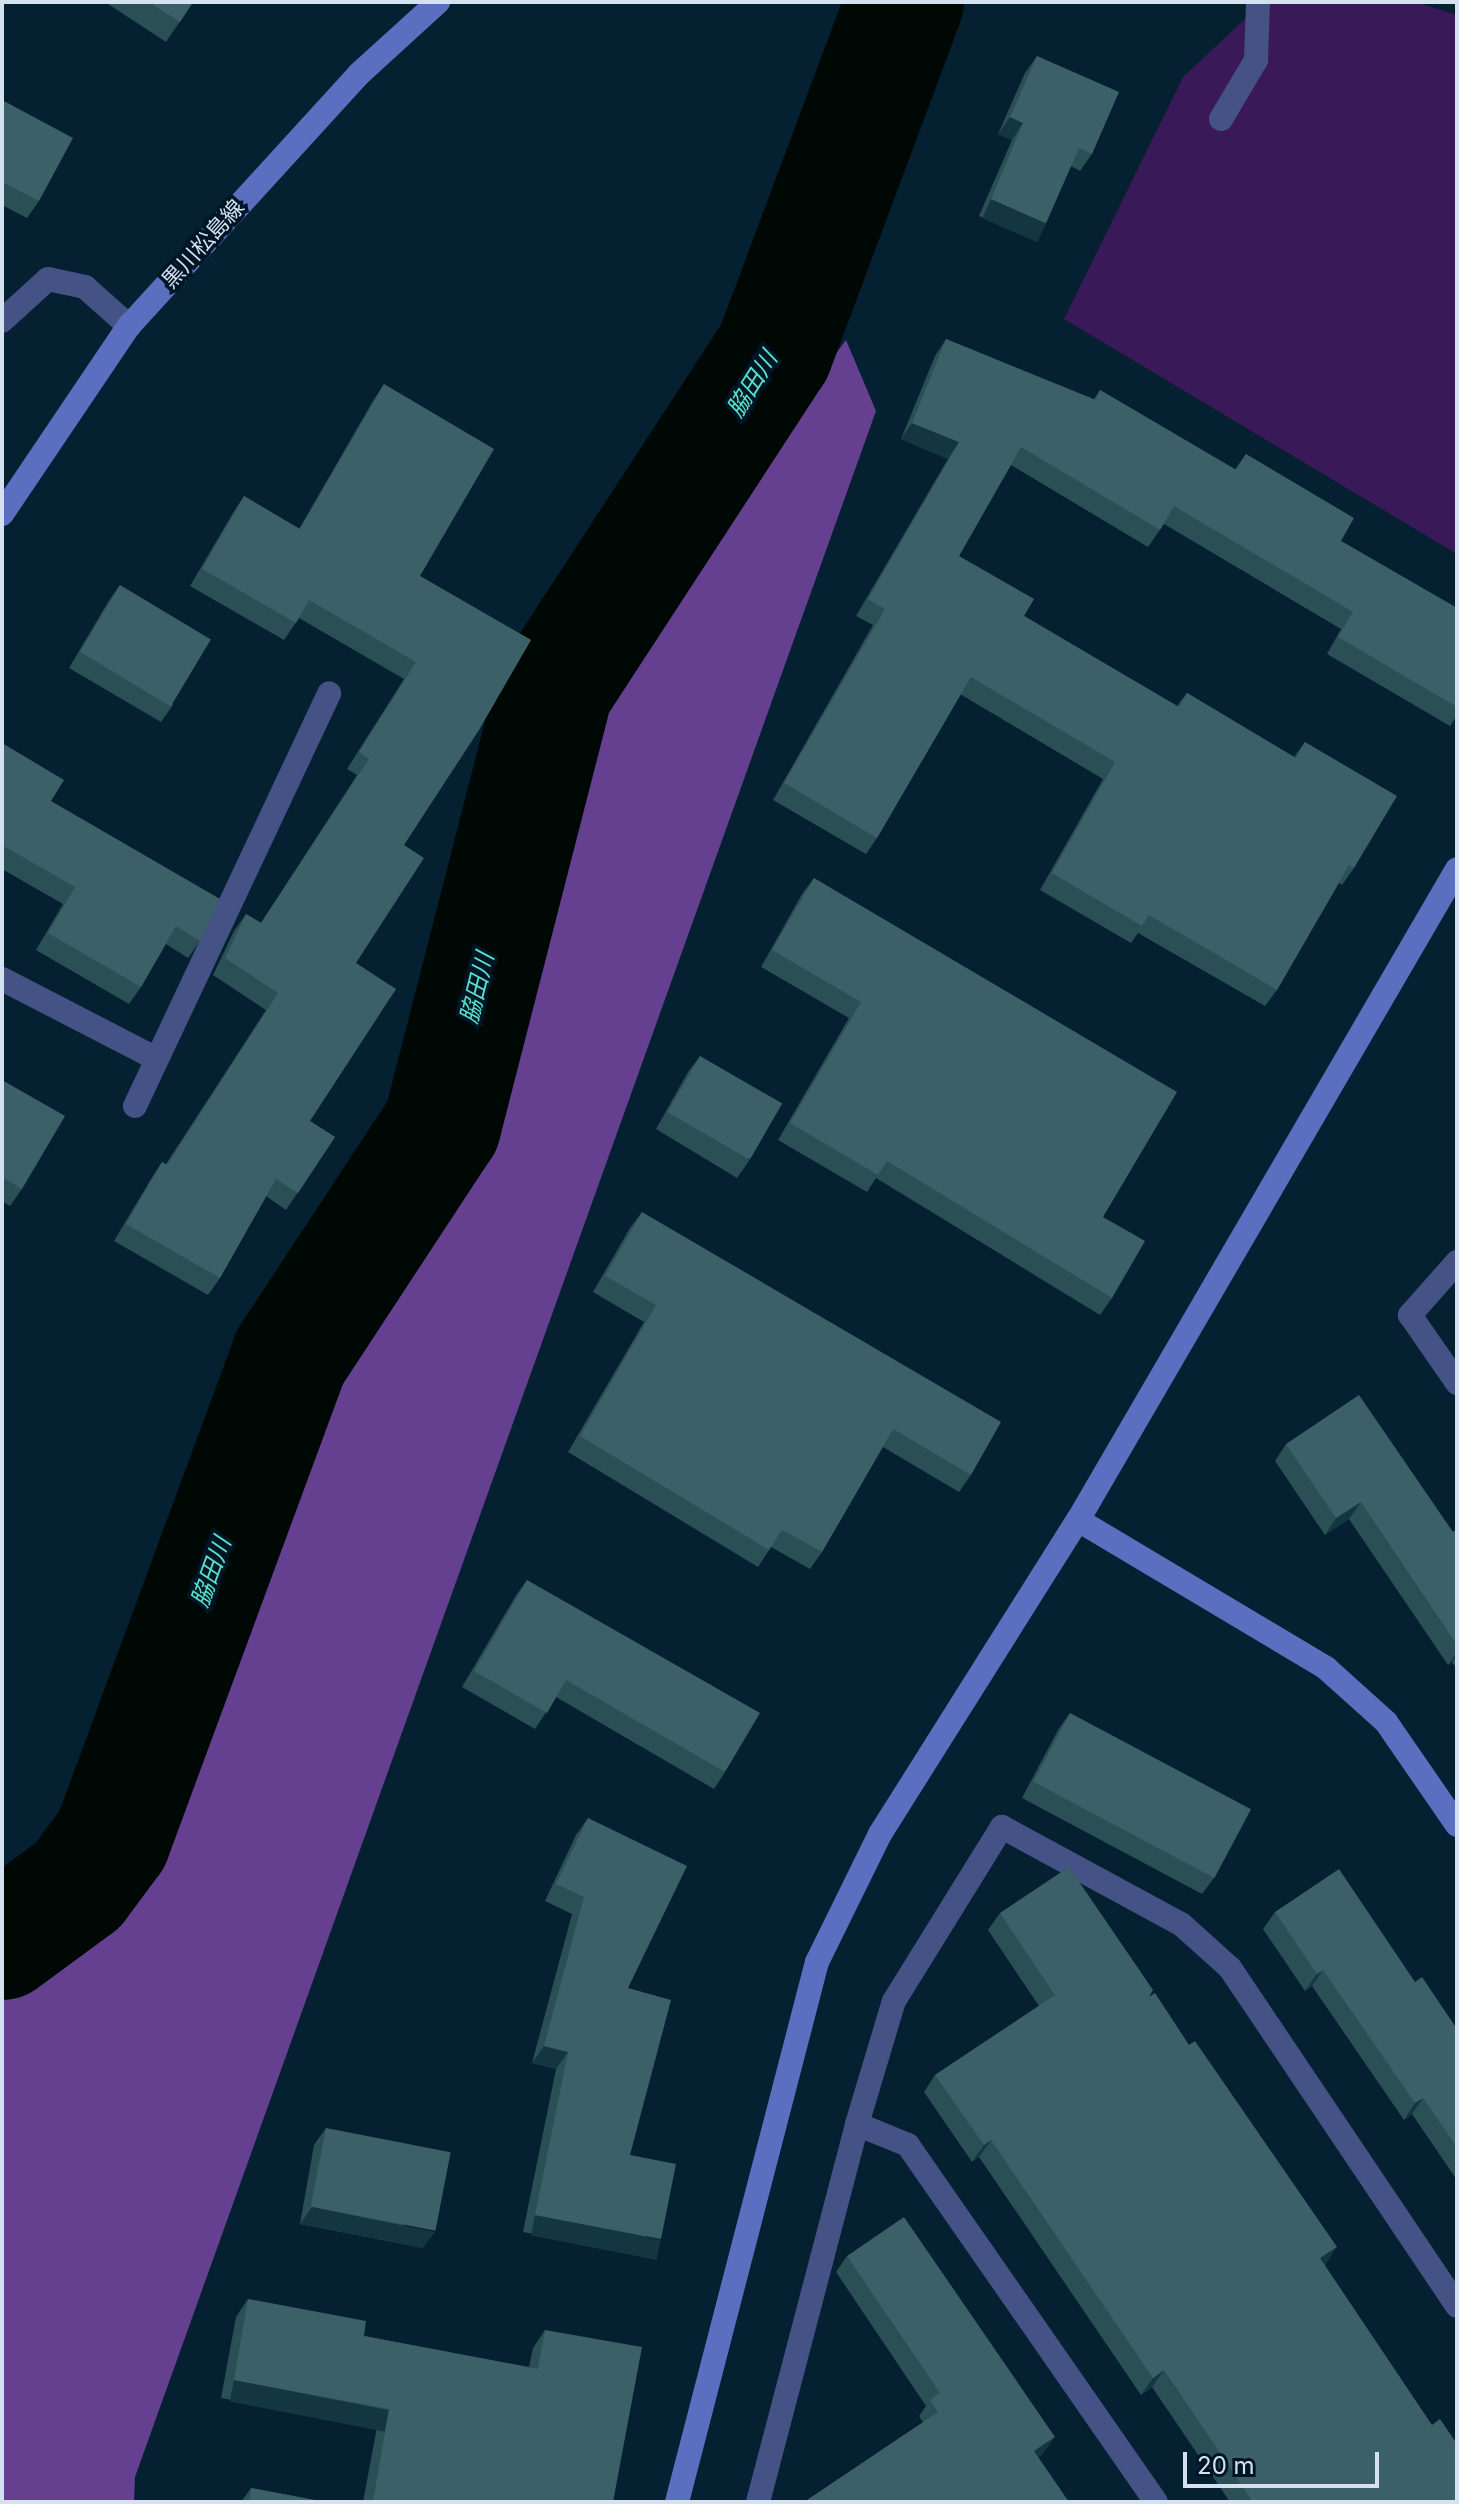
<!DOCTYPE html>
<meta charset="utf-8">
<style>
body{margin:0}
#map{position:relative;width:1459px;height:2504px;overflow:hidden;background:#052031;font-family:Inter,"Noto Sans JP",sans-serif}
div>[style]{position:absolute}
.green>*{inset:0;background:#391958}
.forest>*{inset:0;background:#654090}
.river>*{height:118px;margin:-59px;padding:0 59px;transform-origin:59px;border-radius:59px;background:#000805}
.street>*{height:24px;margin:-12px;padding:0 12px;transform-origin:12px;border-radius:12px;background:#455285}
.secondary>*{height:24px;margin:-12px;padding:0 12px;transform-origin:12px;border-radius:12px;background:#5b6fc1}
.wall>*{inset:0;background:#2a5056}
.shaded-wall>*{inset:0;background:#133641;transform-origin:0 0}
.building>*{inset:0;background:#3c6067;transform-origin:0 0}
span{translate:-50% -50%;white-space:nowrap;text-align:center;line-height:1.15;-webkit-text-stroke:7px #001627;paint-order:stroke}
.street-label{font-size:22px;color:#d3e2ee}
.water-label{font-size:24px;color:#58e3c6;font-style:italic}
.frame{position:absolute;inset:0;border:4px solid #d3e2ee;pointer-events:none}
.scale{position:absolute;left:1183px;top:2452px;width:196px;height:36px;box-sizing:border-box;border:4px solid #d3e2ee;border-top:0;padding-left:10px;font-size:24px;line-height:28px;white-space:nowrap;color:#d3e2ee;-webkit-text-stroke:6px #001627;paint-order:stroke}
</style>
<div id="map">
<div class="green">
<div style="clip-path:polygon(1263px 2px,1416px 2px,1457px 15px,1457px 554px,1064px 319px,1183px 77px)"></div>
</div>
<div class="forest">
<div style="clip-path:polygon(846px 340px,876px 411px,135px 2477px,134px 2502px,2px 2502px,2px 1979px,118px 1872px,572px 702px)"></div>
</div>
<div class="river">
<div style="left:2px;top:1941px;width:94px;rotate:-36.4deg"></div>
<div style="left:78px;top:1885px;width:57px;rotate:-53.5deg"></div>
<div style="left:112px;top:1839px;width:514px;rotate:-69.73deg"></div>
<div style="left:290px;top:1357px;width:277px;rotate:-56.7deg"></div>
<div style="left:442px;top:1126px;width:451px;rotate:-75.6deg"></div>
<div style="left:554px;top:689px;width:402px;rotate:-56.9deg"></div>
<div style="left:774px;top:352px;width:374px;rotate:-69.5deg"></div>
</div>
<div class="street">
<div style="left:1221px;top:119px;width:69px;rotate:-59.3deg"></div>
<div style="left:1256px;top:60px;width:58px;rotate:-88deg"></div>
<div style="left:2px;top:321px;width:62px;rotate:-42.4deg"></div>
<div style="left:48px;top:279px;width:38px;rotate:12deg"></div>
<div style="left:85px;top:287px;width:59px;rotate:41.6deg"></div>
<div style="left:2px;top:979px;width:174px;rotate:27.3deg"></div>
<div style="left:135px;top:1106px;width:456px;rotate:-64.8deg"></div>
<div style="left:1457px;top:1262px;width:71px;rotate:131.6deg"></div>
<div style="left:1410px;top:1315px;width:83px;rotate:55.3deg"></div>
<div style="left:758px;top:2502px;width:391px;rotate:-75.3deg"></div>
<div style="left:1156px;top:2502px;width:435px;rotate:-124.8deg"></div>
<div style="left:908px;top:2145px;width:55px;rotate:-157.6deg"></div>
<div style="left:857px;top:2124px;width:128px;rotate:-73.3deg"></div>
<div style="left:894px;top:2001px;width:205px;rotate:-58.2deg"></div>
<div style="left:1002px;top:1827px;width:204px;rotate:28.5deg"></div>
<div style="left:1181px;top:1924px;width:66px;rotate:41.9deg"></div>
<div style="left:1230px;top:1968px;width:407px;rotate:56.1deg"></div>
</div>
<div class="secondary">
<div style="left:2px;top:514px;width:227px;rotate:-56deg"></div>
<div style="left:129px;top:326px;width:341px;rotate:-47.6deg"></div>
<div style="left:359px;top:74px;width:107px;rotate:-42.3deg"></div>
<div style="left:1078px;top:1520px;width:289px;rotate:30.8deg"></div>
<div style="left:1326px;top:1668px;width:81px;rotate:42deg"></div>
<div style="left:1386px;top:1722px;width:125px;rotate:55.4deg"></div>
<div style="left:677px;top:2502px;width:558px;rotate:-75.47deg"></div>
<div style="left:817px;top:1962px;width:143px;rotate:-63.8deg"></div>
<div style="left:880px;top:1834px;width:371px;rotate:-57.8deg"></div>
<div style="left:1078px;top:1520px;width:753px;rotate:-59.79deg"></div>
</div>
<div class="wall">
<div style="clip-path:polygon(105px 2px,193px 2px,166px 42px)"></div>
<div style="clip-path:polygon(1037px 56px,1092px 154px,1080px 171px,1071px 166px,1046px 223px,1034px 240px,979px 216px,1012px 140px,998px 134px,1025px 73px)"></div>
<div style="clip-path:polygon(2px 100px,39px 201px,27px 218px,2px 205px)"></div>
<div style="clip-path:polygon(946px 339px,1094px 399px,1100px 390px,1235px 469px,1246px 454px,1341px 541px,1457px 608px,1457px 715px,1450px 726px,1327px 654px,1341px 629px,1164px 524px,1148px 547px,1011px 465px,959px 556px,1024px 616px,1177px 706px,1187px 693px,1294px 757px,1305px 742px,1354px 868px,1342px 885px,1339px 883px,1277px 990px,1265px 1006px,1138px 933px,1131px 943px,1040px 890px,1103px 779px,960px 694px,877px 838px,866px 854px,773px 800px,873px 625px,856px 616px,948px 459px,901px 439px,935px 356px)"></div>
<div style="clip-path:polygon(384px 384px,420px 576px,531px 640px,404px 845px,356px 963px,310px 1121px,335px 1137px,286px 1210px,266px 1196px,220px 1278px,208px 1295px,114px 1241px,151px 1179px,162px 1162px,166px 1164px,266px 1010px,213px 975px,234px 931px,246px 914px,261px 923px,357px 775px,347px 769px,404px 679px,299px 618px,284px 640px,190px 586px,233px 513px,244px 496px,299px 529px,373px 401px)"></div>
<div style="clip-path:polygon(120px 585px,173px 705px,161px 722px,69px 668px,108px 602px)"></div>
<div style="clip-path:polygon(2px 743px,51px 801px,200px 941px,188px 958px,166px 944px,141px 987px,129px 1004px,36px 950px,63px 904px,2px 869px)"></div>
<div style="clip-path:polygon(814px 878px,1103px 1217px,1112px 1298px,1100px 1315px,876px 1178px,867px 1192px,778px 1140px,849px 1018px,761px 967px,802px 894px)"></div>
<div style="clip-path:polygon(700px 1056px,749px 1161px,737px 1178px,656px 1129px,688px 1072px)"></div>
<div style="clip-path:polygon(2px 1080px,22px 1189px,10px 1206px,2px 1201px)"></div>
<div style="clip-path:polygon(642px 1212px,971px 1475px,959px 1492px,883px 1447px,822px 1552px,810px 1569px,771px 1547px,758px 1567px,568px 1452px,644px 1322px,593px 1292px,630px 1228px)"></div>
<div style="clip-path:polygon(1286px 1444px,1453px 1532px,1457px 1529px,1457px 1669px,1452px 1662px,1448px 1665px,1349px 1519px,1325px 1535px,1275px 1461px)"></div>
<div style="clip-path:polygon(527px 1580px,725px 1772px,714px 1789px,556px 1697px,535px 1729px,462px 1687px,515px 1597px)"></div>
<div style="clip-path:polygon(1070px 1713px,1214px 1878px,1202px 1894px,1022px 1798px,1058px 1730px)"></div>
<div style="clip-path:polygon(588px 1818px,628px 1988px,630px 2155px,650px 2256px,523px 2232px,556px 2069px,532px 2063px,572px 1914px,545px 1901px,576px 1835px)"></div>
<div style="clip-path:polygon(1275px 1912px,1415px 1982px,1457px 2029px,1457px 2180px,1412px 2114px,1404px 2120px,1312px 1986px,1305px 1991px,1263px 1929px)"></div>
<div style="clip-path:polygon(1000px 1913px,1149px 1997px,1326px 2264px,1324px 2265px,1457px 2502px,1230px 2502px,1152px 2387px,1141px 2395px,979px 2157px,972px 2162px,924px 2092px,935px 2075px,1039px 2006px,988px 1930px)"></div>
<div style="clip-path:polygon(326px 2128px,423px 2248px,300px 2224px,314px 2145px)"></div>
<div style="clip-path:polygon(847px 2256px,1043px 2454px,1038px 2457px,923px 2422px,919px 2416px,926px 2406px,836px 2272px)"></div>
<div style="clip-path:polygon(248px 2299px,364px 2336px,529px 2367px,533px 2348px,545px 2330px,613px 2502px,363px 2502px,377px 2427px,221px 2398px,236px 2317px)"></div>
<div style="clip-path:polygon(251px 2488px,325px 2502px,241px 2502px)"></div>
</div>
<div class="shaded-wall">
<div style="clip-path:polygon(1010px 117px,1023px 123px,1012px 140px,998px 134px)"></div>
<div style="left:991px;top:199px;width:60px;height:21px;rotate:24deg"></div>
<div style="clip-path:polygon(912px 423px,959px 442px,948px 459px,901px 439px)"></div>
<div style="clip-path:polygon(1361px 1502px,1349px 1519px,1325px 1535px,1336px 1518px)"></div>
<div style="clip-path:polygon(1457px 1652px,1457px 1655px,1452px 1662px,1448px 1665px)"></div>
<div style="clip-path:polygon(1323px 1970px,1312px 1986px,1305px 1991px,1317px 1974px)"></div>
<div style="clip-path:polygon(544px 2046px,568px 2052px,556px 2069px,532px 2063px)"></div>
<div style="clip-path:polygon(1423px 2098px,1412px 2114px,1404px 2120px,1415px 2103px)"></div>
<div style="clip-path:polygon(991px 2140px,979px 2157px,972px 2162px,984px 2145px)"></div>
<div style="clip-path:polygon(312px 2207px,435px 2232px,423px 2248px,300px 2224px)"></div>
<div style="left:535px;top:2215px;width:128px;height:21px;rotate:11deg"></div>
<div style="clip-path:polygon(1337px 2247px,1326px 2264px,1309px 2275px,1320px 2258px)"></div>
<div style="clip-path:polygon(1164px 2370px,1152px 2387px,1141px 2395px,1153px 2378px)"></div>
<div style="left:234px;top:2380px;width:158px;height:22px;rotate:11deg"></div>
<div style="clip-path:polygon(1055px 2437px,1043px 2454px,1023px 2468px,1034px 2451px)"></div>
</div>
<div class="building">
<div style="clip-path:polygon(149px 2px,193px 2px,180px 22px)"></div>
<div style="clip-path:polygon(1037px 56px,1119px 92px,1092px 154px,1079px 148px,1046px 223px,991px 199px,1023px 123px,1010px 117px)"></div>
<div style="clip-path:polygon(2px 100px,73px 138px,39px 201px,2px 182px)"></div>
<div style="clip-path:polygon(946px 339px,1095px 400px,1100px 390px,1236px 470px,1246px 454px,1354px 518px,1341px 541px,1457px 608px,1457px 707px,1338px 637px,1353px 612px,1174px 506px,1160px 530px,1021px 447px,959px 556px,1034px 599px,1024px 616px,1179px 707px,1187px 693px,1296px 758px,1305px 742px,1397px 796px,1354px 868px,1349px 865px,1277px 990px,1149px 915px,1142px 926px,1052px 873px,1115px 762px,971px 677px,877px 838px,784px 783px,885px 609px,868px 599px,959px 442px,912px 423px)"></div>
<div style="clip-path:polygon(384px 384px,494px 449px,420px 576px,531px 640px,479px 730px,404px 845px,424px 858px,356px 963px,396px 989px,310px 1121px,335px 1137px,298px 1193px,276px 1179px,220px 1278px,126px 1224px,162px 1162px,167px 1165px,278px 993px,225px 958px,246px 914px,261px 923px,369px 759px,359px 752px,416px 662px,309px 600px,296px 623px,202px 569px,244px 496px,300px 529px)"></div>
<div style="left:120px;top:585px;width:106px;height:78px;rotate:31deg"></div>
<div style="clip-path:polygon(2px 743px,64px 780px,51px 801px,220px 899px,200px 941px,176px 926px,141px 987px,48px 933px,75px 887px,2px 845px)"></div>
<div style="clip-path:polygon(814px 878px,1177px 1092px,1103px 1217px,1145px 1241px,1112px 1298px,887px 1161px,878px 1175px,790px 1123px,861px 1002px,772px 950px)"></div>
<div style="left:700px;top:1056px;width:95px;height:65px;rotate:30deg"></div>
<div style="clip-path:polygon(2px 1080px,65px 1116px,22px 1189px,2px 1177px)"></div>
<div style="clip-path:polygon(642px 1212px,1001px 1422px,971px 1475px,893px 1429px,822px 1552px,782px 1530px,769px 1550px,580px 1436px,656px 1305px,605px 1276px)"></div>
<div style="clip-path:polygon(1359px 1395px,1453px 1532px,1457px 1529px,1457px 1645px,1361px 1502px,1336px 1518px,1286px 1444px)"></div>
<div style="clip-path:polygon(527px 1580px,760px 1713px,725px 1772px,566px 1680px,547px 1713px,474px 1671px)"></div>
<div style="left:1070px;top:1713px;width:205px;height:78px;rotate:28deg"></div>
<div style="clip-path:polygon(588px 1818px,687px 1866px,628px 1988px,671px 2000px,630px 2155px,676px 2164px,661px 2239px,535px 2215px,568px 2052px,544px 2046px,584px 1897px,556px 1884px)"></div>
<div style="clip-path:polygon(1069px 1867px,1153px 1990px,1149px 1997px,1155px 1993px,1189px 2045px,1195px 2041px,1337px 2247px,1320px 2258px,1432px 2425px,1440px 2419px,1457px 2444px,1457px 2502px,1253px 2502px,1164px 2370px,1153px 2378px,991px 2140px,984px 2145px,935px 2075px,1055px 1995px,1000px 1913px)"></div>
<div style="clip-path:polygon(1339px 1869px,1415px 1982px,1422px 1977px,1457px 2029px,1457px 2147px,1423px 2098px,1415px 2103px,1323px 1970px,1317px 1974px,1275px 1912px)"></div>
<div style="left:326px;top:2128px;width:127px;height:80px;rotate:11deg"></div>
<div style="clip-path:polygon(904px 2217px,1055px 2437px,1034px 2451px,1069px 2502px,804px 2502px,938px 2412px,930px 2400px,940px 2393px,847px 2256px)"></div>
<div style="clip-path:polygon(248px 2299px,366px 2321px,364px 2336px,538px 2369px,545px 2330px,642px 2347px,613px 2502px,373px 2502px,389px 2409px,234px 2380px)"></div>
<div style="clip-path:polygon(251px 2488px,325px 2502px,249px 2502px)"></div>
</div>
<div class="street-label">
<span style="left:203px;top:244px;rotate:-48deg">黒川松島線</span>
</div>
<div class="water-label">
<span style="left:752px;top:384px;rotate:-58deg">脇田川</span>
<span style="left:477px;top:988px;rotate:-76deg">脇田川</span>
<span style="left:211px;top:1572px;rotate:-70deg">脇田川</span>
</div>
<div class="frame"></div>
<div class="scale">20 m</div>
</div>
